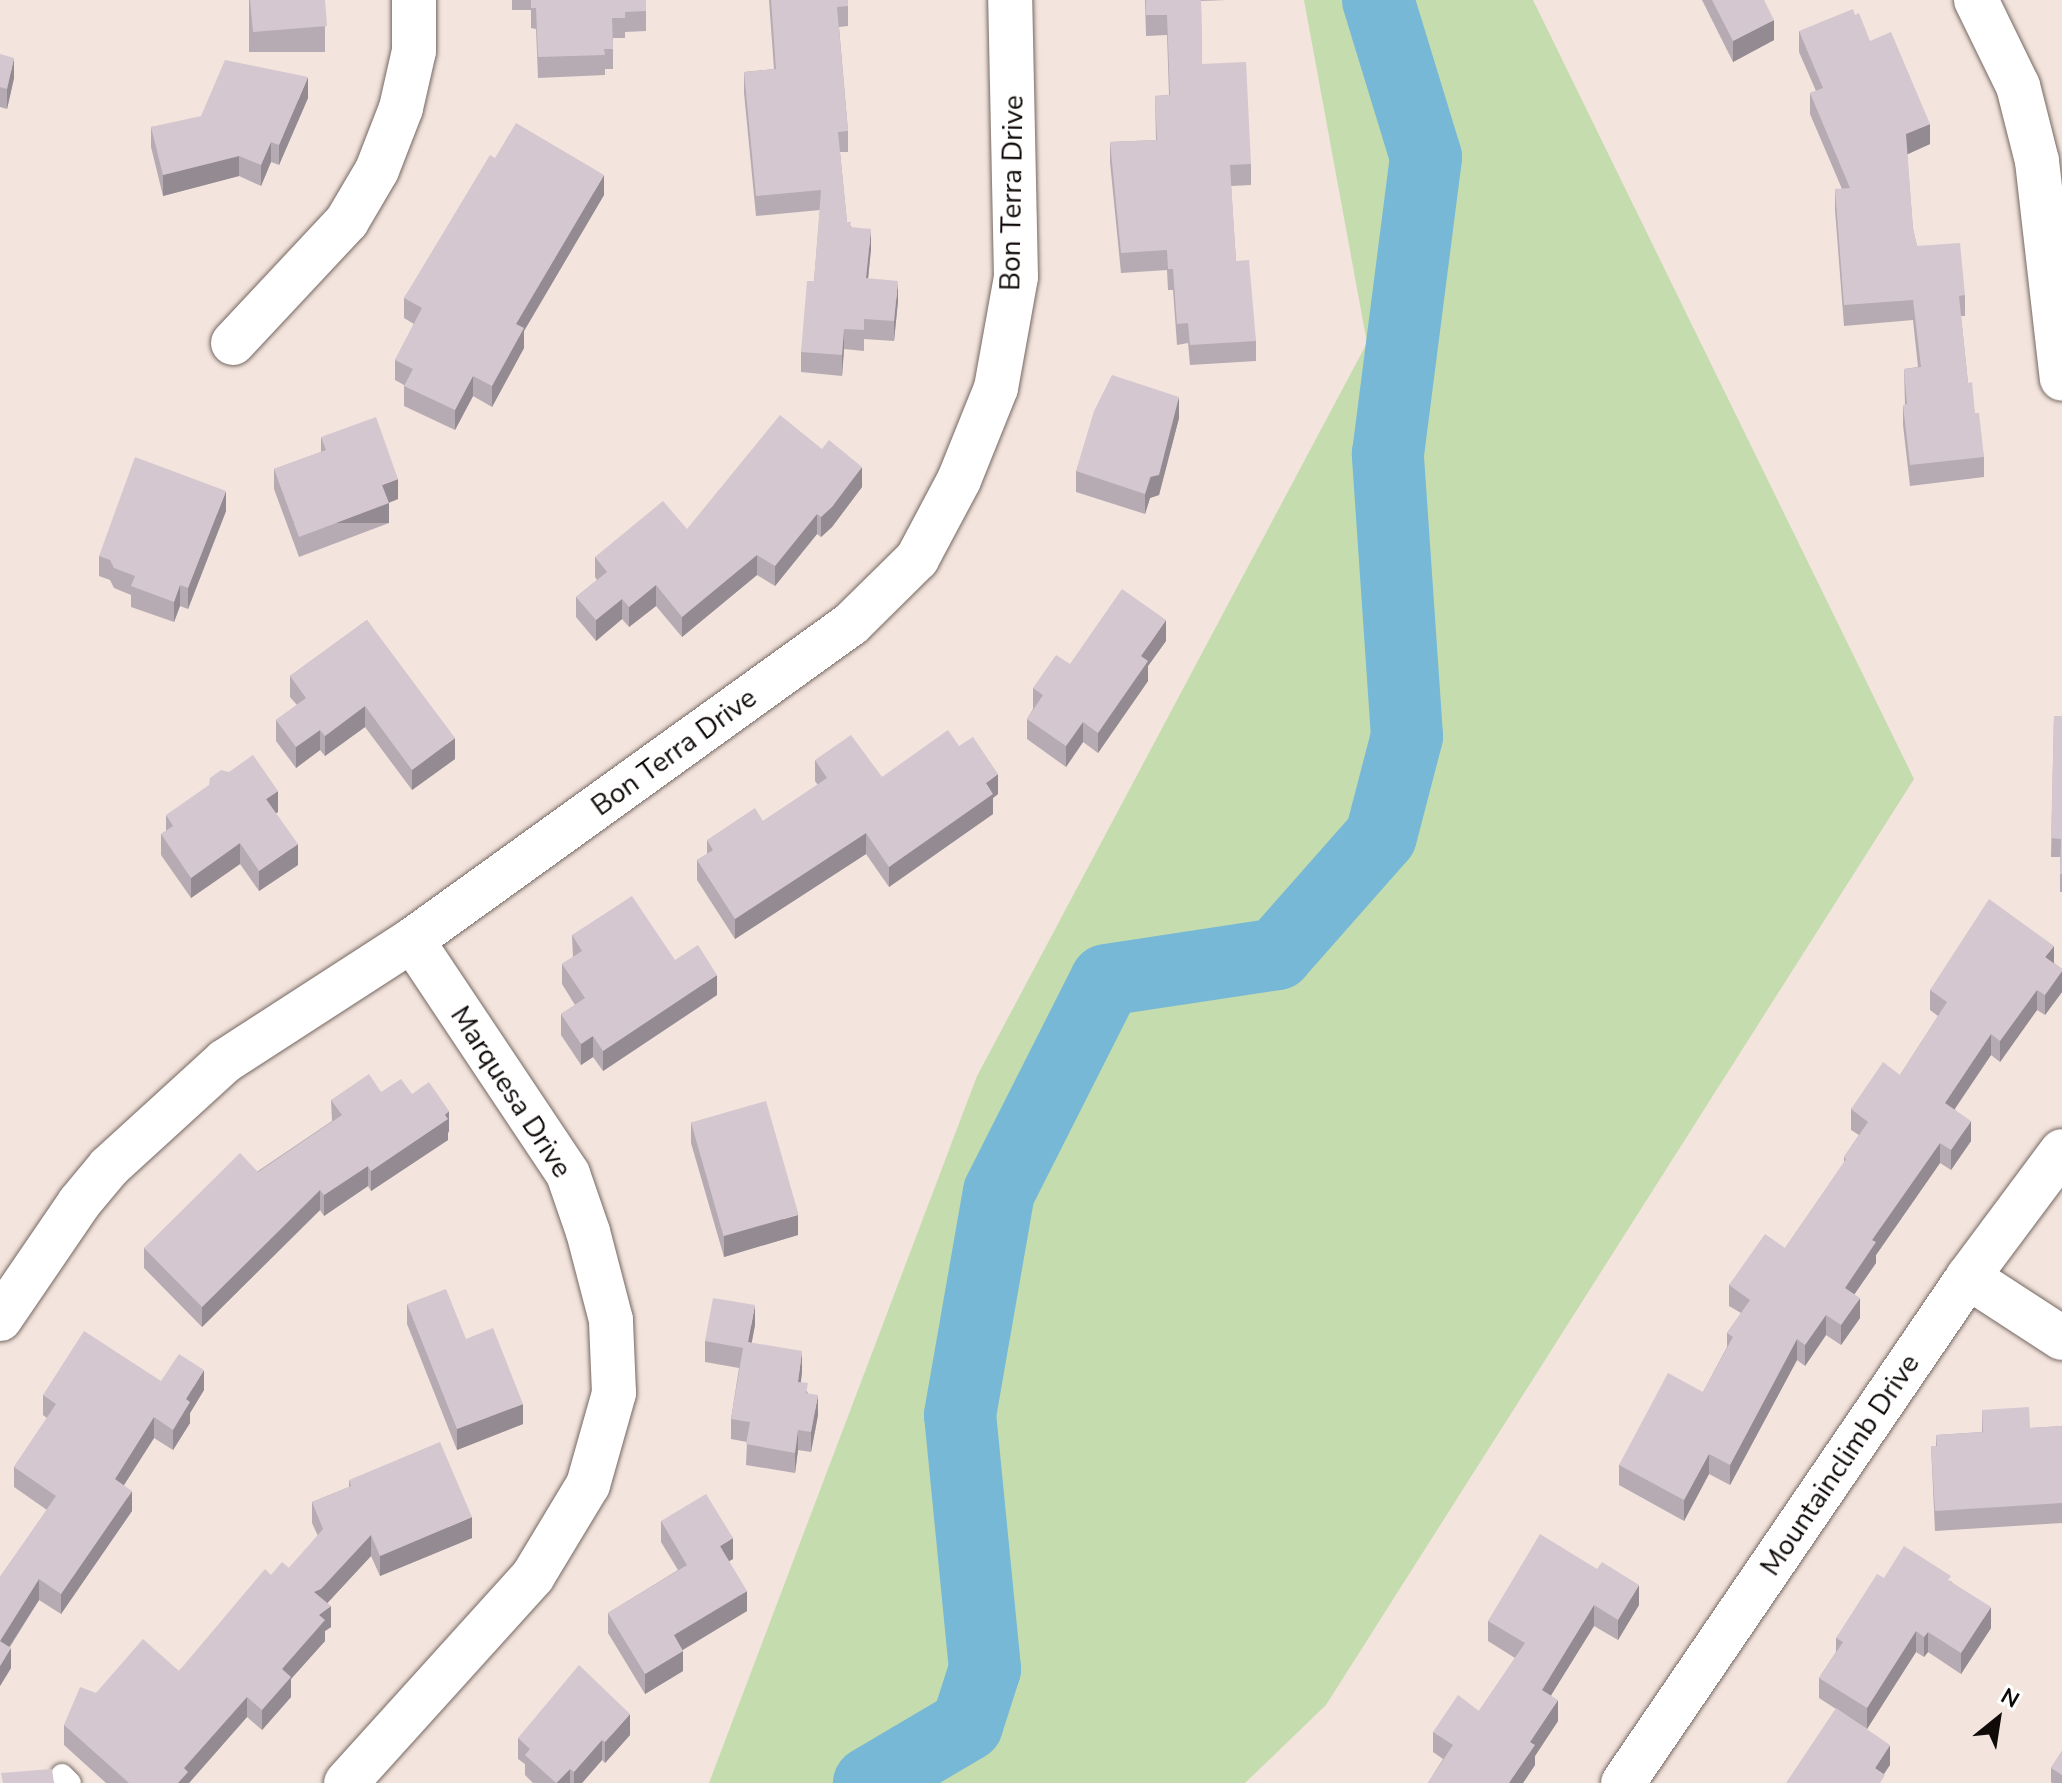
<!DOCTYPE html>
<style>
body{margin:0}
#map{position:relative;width:2062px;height:1783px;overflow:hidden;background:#f3e4dd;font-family:"Nunito Sans",sans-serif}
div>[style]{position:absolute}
.green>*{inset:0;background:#c5dcaf}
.river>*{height:72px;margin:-36px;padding:0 36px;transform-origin:36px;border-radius:36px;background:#76b8d6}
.roads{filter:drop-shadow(0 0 2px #756862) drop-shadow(0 0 2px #756862)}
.service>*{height:22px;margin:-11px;padding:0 11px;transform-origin:11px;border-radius:11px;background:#fff}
.minor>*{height:44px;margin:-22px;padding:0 22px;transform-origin:22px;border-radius:22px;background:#fff}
.wall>*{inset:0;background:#b6abb3;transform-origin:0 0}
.shaded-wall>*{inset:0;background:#948b92;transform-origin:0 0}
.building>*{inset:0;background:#d4c7d0;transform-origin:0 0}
span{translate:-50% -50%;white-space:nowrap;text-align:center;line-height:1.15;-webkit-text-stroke:6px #fff;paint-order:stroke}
.street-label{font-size:28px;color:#100b09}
.north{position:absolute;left:1958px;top:1679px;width:80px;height:80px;-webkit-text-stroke:6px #fff;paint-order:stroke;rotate:30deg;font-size:22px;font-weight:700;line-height:32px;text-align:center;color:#100b09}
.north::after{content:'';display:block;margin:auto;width:28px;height:36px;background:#100b09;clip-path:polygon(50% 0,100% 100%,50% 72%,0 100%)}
</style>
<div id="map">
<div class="green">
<div style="clip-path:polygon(1304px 0,1533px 0,1914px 779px,1326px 1705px,1245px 1783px,709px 1783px,977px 1076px,1367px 343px)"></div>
</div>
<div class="river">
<div style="left:869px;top:1783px;width:114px;rotate:-30.6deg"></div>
<div style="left:967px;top:1725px;width:59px;rotate:-72.2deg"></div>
<div style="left:985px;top:1669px;width:255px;rotate:-95.6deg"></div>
<div style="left:960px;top:1415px;width:226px;rotate:-80.1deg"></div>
<div style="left:999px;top:1192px;width:237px;rotate:-63.2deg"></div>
<div style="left:1106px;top:980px;width:173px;rotate:-8.6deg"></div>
<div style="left:1277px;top:954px;width:157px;rotate:-48.6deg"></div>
<div style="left:1381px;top:836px;width:103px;rotate:-75.4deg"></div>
<div style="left:1407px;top:736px;width:283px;rotate:-93.9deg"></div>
<div style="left:1388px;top:454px;width:299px;rotate:-82.7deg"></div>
<div style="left:1426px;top:157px;width:164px;rotate:-107deg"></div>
</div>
<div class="roads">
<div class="service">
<div style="left:62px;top:1775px;width:11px;rotate:45deg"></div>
</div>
<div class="minor">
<div style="left:1976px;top:0;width:96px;rotate:64deg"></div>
<div style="left:2018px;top:86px;width:77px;rotate:75.8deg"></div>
<div style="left:2037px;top:161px;width:219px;rotate:83.5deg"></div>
<div style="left:233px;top:343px;width:167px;rotate:-46.9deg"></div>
<div style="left:347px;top:221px;width:59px;rotate:-59.5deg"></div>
<div style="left:377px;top:170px;width:66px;rotate:-68.8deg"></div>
<div style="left:401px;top:108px;width:58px;rotate:-77.2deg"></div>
<div style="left:414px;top:51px;width:51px;rotate:-90deg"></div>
<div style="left:1968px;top:1277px;width:112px;rotate:33deg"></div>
<div style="left:0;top:1319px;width:140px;rotate:-55.7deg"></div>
<div style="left:79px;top:1203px;width:47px;rotate:-50.2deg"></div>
<div style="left:109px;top:1167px;width:157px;rotate:-42.4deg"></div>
<div style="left:225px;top:1061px;width:223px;rotate:-32.9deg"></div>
<div style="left:412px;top:940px;width:541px;rotate:-35.75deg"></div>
<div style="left:851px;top:624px;width:93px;rotate:-44.6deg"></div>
<div style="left:917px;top:559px;width:89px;rotate:-62deg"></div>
<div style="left:959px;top:480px;width:99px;rotate:-68.1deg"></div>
<div style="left:996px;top:388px;width:113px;rotate:-79.8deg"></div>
<div style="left:1016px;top:277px;width:277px;rotate:-91.2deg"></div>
<div style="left:346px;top:1783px;width:279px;rotate:-47.9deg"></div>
<div style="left:533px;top:1576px;width:106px;rotate:-58.9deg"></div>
<div style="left:588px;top:1485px;width:96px;rotate:-74.2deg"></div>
<div style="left:614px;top:1393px;width:73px;rotate:-92.4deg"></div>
<div style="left:611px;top:1320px;width:91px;rotate:-104.6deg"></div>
<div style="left:588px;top:1232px;width:61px;rotate:-109deg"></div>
<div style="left:568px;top:1174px;width:281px;rotate:-123.7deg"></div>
<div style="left:1623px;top:1783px;width:612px;rotate:-55.71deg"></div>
<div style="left:1968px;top:1277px;width:157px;rotate:-53.3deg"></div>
</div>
</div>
<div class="wall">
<div style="left:249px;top:0;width:76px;height:52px"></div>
<div style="clip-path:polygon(512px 0,646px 0,646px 31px,625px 32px,625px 38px,613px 38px,613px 69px,605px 69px,605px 75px,538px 78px,536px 29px,531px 28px,531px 10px,512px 10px)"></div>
<div style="clip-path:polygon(769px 0,848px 0,848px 26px,839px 27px,848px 131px,848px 152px,840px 152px,847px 222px,871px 249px,868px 279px,898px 301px,894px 341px,864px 339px,864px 351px,844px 349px,842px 376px,801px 372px,801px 352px,814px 281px,820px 210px,756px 216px,744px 93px,744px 72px,774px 69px)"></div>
<div style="clip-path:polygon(1145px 0,1227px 0,1201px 1px,1202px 64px,1251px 164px,1251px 185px,1231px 186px,1236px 261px,1256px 341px,1256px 361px,1190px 365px,1188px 343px,1177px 345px,1173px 290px,1168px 290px,1167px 270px,1121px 273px,1110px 162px,1110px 142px,1156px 140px,1155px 96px,1169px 95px,1167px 35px,1146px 36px)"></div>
<div style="clip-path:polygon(1702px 0,1764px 0,1774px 40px,1733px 62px)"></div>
<div style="clip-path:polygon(1799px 31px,1870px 41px,1930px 144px,1907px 154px,1913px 229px,1917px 246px,1965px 295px,1965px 316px,1961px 316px,1968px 383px,1984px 457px,1984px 477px,1910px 486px,1903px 425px,1903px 405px,1905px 405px,1904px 369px,1918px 367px,1913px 320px,1844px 326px,1835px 210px,1835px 189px,1842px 189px,1810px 114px,1810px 93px,1816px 91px,1799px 52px)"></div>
<div style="clip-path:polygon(0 54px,14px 78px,7px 109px,0 107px)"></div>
<div style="clip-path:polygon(308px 98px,279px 165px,271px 162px,261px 186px,239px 176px,163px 196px,151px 147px,151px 127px)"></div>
<div style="clip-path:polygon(495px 158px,604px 195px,524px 331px,524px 348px,492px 407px,473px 396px,455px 430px,404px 406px,404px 385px,395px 380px,395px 360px,414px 324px,404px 318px,404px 298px)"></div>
<div style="clip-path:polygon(1179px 418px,1159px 495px,1150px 498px,1145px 514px,1076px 492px,1076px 471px)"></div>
<div style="clip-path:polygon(321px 437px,398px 499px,389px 503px,389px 523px,299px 557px,274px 489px,274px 469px,321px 452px)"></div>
<div style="clip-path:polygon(862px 487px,832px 527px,821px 537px,817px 534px,775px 586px,757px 575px,682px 637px,656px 606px,629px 627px,622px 619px,596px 641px,576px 617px,576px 597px,597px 580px,595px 577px,595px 557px,687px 529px)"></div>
<div style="clip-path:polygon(226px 511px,188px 609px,180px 606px,174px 622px,131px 607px,131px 595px,114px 588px,110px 580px,99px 576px,99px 556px)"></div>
<div style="clip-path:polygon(367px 620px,455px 759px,412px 790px,365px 727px,325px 756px,320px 750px,296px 768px,276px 741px,276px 720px,297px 705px,290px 697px,290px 676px)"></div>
<div style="clip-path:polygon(1166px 641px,1148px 666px,1148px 681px,1098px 753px,1083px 742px,1066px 767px,1027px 739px,1027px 719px,1033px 709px,1033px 688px,1070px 664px)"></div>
<div style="clip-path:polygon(2054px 716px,2062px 716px,2062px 892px,2060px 892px,2060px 857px,2051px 857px)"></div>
<div style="clip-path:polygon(959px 746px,998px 794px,993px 798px,993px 814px,889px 887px,866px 854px,735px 939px,697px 880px,697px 860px,707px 854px,707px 840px,763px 821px,818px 785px,815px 781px,815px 760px,882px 777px)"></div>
<div style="clip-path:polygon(278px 812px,276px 813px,298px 865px,259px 891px,240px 864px,191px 898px,161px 855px,161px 834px,166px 831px,166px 815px)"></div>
<div style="clip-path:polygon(572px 935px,675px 960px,717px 995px,603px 1071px,593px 1057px,581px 1065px,561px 1035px,561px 1014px,575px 1005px,562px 984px,562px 964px,573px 957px)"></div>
<div style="clip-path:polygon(2054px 963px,2062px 969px,2062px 992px,2045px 1015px,2037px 1010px,2000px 1062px,1991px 1055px,1955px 1109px,1971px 1141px,1951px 1170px,1940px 1163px,1876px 1255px,1876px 1263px,1854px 1294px,1860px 1318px,1841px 1345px,1826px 1335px,1805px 1366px,1797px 1360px,1730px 1485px,1709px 1474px,1684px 1521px,1619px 1485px,1619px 1465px,1703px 1392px,1727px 1347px,1727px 1333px,1741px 1313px,1729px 1306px,1729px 1285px,1785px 1248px,1844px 1163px,1844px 1157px,1859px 1135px,1851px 1130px,1851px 1109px,1900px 1075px,1938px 1016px,1930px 1010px,1930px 990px)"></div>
<div style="clip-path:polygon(381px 1092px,412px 1094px,449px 1131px,448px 1133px,448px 1140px,371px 1191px,368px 1186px,324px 1216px,320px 1210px,202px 1327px,144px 1268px,144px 1248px,332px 1121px,331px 1100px)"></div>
<div style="clip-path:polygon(691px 1122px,798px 1235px,724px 1257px,691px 1143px)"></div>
<div style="clip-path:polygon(407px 1304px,466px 1339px,523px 1424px,457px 1450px,407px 1324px)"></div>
<div style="clip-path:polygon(755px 1325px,751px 1343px,802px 1372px,801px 1382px,808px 1393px,818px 1415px,811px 1452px,798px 1450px,795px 1473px,746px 1465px,747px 1442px,731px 1439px,731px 1419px,739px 1368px,705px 1362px,705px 1341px)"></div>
<div style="clip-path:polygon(161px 1381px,204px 1390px,190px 1413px,190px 1423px,173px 1450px,154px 1438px,124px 1485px,132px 1511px,61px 1614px,39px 1600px,10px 1647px,11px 1668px,0 1686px,0 1577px,47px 1510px,14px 1487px,14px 1467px,47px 1418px,43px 1415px,43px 1395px)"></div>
<div style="clip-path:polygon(1982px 1410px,2030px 1428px,2062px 1426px,2062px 1523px,1935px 1531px,1931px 1446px,1936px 1446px,1936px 1435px,1982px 1432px)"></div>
<div style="clip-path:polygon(349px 1480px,472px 1538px,380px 1576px,371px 1556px,327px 1603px,331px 1627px,325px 1631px,325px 1641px,291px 1679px,291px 1697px,262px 1730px,247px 1717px,189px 1783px,106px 1783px,64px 1745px,64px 1725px,96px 1693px,179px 1671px,271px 1575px,289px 1568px,318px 1536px,312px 1523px,312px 1502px,349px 1487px)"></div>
<div style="clip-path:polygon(661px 1521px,733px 1559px,729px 1561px,747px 1611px,683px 1650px,683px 1671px,645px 1694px,608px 1633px,608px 1613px,678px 1570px,661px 1542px)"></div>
<div style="clip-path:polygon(1597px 1569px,1639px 1605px,1618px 1640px,1594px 1626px,1551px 1695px,1558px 1721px,1535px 1756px,1535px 1765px,1523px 1783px,1428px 1783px,1443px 1759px,1433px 1752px,1433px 1732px,1479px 1711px,1515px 1658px,1488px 1641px,1488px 1621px)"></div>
<div style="clip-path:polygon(1884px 1578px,1951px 1581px,1991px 1628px,1961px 1674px,1928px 1652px,1924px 1657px,1916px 1652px,1867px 1729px,1819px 1698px,1819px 1678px,1836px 1652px,1836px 1638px)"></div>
<div style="clip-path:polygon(630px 1735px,605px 1763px,602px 1760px,582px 1783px,533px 1783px,525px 1775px,525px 1764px,518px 1759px,518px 1738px)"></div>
<div style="clip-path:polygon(2062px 1751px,2062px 1783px,2052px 1783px,2051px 1782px,2051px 1768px)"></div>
</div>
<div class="shaded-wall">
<div style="clip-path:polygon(1774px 20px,1774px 40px,1733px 62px,1733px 41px)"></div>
<div style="clip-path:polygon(14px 58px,14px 78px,7px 109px,7px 89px)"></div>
<div style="clip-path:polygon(308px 77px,308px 98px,279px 165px,279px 145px)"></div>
<div style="clip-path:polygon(1930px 124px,1930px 144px,1906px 155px,1906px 134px)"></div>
<div style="clip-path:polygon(271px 142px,271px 162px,261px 186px,261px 165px)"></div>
<div style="clip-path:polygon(239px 156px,239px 176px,163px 196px,163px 175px)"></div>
<div style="clip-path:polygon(604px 175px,604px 195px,524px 331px,524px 348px,492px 407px,492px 386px,516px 324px)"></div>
<div style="clip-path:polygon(871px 229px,871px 249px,866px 299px,866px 278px)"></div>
<div style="clip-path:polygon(898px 281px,898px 301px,894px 341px,894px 321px)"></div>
<div style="clip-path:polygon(844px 329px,844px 349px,842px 376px,842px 355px)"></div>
<div style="clip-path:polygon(473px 376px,473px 396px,455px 430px,455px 410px)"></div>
<div style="clip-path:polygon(1179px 397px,1179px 418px,1159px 495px,1150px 498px,1145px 514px,1145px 494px)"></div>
<div style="clip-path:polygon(862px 467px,862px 487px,832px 527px,821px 537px,821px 517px)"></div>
<div style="clip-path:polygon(398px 479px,398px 499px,382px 505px,382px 485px)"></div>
<div style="clip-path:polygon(226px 491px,226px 511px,188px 609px,188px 588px)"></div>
<div style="left:389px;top:503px;width:20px;height:96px;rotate:90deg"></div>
<div style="clip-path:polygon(817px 514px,817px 534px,775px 586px,775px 566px)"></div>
<div style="clip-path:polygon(757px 555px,757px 575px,682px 637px,682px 617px)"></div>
<div style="clip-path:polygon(180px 585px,180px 606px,174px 622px,174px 602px)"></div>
<div style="clip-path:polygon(656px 585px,656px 606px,629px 627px,629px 607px)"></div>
<div style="clip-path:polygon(622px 599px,622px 619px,596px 641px,596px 620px)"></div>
<div style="clip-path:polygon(1166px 620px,1166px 641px,1148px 666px,1148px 681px,1098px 753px,1098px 733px,1141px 656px)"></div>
<div style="clip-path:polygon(365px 706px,365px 727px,325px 756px,325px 736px)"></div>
<div style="clip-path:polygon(1083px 722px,1083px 742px,1066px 767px,1066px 746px)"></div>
<div style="clip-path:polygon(320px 730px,320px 750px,296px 768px,296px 747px)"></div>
<div style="clip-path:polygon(455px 738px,455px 759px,412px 790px,412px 770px)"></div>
<div style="clip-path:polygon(998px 774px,998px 794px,993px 798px,993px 814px,889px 887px,889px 867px,986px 783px)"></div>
<div style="clip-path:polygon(278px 791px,278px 812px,266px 820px,266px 799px)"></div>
<div style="clip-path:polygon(866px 833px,866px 854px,735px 939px,735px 919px)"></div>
<div style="clip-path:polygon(240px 843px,240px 864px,191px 898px,191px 878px)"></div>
<div style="clip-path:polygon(298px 844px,298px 865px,259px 891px,259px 871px)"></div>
<div style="clip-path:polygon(2054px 946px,2054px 967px,2045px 957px)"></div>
<div style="clip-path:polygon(2062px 971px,2062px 992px,2045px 1015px,2045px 995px)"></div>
<div style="clip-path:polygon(717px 975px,717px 995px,603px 1071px,603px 1051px)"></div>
<div style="clip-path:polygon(2037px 990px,2037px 1010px,2000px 1062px,2000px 1041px)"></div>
<div style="clip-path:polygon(1991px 1034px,1991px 1055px,1945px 1123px,1945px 1103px)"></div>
<div style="clip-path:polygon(593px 1036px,593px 1057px,581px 1065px,581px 1044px)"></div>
<div style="clip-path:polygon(449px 1111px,449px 1131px,448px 1133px,448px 1140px,371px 1191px,371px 1171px)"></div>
<div style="clip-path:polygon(1971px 1121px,1971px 1141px,1951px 1170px,1951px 1150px)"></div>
<div style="clip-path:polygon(1940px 1143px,1940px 1163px,1876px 1255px,1876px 1263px,1845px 1308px,1845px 1288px,1872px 1240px)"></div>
<div style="clip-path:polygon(368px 1166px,368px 1186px,324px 1216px,324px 1195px)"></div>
<div style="clip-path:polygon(320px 1190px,320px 1210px,202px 1327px,202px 1307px)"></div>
<div style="clip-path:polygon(798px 1215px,798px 1235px,724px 1257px,724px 1236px)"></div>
<div style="clip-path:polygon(1860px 1298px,1860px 1318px,1841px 1345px,1841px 1325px)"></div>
<div style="clip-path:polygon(755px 1305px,755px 1325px,748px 1363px,748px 1342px)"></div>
<div style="clip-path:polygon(1826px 1315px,1826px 1335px,1805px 1366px,1805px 1345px)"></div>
<div style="clip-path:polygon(1797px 1339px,1797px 1360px,1730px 1485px,1730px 1465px)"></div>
<div style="clip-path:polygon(802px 1351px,802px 1372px,798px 1402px,798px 1382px)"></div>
<div style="clip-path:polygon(204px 1370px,204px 1390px,190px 1413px,190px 1423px,173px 1450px,173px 1430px,186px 1399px)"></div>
<div style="clip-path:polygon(818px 1395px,818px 1415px,811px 1452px,811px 1432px)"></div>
<div style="clip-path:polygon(523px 1404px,523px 1424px,457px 1450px,457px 1429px)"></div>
<div style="clip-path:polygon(154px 1417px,154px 1438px,115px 1499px,115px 1479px)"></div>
<div style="clip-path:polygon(798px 1430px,798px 1450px,795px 1473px,795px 1453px)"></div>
<div style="clip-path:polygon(1709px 1454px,1709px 1474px,1684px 1521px,1684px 1500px)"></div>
<div style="clip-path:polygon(132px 1491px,132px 1511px,61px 1614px,61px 1594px)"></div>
<div style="clip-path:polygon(472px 1517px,472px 1538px,380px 1576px,380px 1556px)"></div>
<div style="clip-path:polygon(371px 1535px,371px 1556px,321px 1610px,314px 1592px)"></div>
<div style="clip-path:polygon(733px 1538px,733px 1559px,720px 1566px,720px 1546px)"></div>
<div style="clip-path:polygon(39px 1579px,39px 1600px,0 1661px,0 1641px)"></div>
<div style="clip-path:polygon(1639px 1585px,1639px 1605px,1618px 1640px,1618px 1620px)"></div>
<div style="clip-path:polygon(747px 1591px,747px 1611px,674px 1655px,674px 1635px)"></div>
<div style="clip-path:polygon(1594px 1605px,1594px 1626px,1542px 1710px,1542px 1690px)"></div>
<div style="clip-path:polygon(331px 1606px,331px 1627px,325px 1631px,325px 1641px,291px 1679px,291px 1697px,262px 1730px,262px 1710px,282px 1669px,319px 1615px)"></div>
<div style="clip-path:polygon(1991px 1607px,1991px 1628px,1961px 1674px,1961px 1653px)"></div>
<div style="clip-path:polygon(1916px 1631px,1916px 1652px,1867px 1729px,1867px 1708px)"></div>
<div style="clip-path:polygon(1928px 1632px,1928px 1652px,1924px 1657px,1924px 1637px)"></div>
<div style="clip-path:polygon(11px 1648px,11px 1668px,0 1686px,0 1666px)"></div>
<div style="clip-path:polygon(683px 1651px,683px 1671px,645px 1694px,645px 1674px)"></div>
<div style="clip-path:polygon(247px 1697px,247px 1717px,189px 1783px,178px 1783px,184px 1768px)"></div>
<div style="clip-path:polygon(1558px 1700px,1558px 1721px,1535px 1756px,1535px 1765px,1523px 1783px,1509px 1783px,1530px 1742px)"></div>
<div style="clip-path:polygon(630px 1714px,630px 1735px,605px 1763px,605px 1742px)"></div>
<div style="clip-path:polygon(602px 1740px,602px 1760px,582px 1783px,574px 1783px,574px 1772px)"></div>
<div style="clip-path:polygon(1890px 1745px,1890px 1765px,1878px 1783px,1875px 1768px)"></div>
<div style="clip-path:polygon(570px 1769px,570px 1783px,557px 1783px)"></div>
</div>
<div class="building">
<div style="clip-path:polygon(250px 0,325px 0,327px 26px,253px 32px)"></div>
<div style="clip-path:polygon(531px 0,646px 0,646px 11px,625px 12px,625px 18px,612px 18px,613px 49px,604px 49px,605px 55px,538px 57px,536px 8px,531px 8px)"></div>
<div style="clip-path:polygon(771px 0,848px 0,848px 6px,837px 7px,848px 131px,838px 132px,847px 222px,851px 222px,850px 227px,871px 229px,866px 278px,898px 281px,894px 321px,864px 319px,864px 330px,844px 329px,842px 355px,801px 352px,807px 281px,814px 281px,821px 190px,756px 196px,744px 72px,776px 69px)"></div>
<div style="clip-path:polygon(1146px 0,1201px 0,1202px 64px,1246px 62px,1251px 164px,1230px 165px,1236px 261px,1249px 260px,1256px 341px,1190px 345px,1188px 323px,1177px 324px,1173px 269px,1168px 269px,1167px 250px,1121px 253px,1110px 142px,1157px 140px,1155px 96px,1170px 95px,1167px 15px,1146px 15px)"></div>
<div style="clip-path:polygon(1712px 0,1764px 0,1774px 20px,1733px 41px)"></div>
<div style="clip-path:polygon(1853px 9px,1855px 15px,1859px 13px,1870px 41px,1891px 32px,1930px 124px,1906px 134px,1913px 229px,1917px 246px,1960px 243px,1965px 295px,1959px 296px,1968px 383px,1972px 382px,1975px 413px,1979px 413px,1984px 457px,1910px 465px,1903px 405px,1907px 404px,1904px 369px,1921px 367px,1913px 300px,1844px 305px,1835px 189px,1850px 188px,1810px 93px,1823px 88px,1799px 31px)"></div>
<div style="clip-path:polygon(0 54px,14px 58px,7px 89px,0 87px)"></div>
<div style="clip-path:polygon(225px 60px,308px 77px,279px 145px,271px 142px,261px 165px,239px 156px,163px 175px,151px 127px,201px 116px)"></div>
<div style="clip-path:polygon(516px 123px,604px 175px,516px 324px,524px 328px,492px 386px,473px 376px,455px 410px,404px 386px,413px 369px,395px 360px,422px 308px,404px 298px,490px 155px,495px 158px)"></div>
<div style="clip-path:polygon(1112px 375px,1179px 397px,1159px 475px,1150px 477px,1145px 494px,1076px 471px,1094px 411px)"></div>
<div style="clip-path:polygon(780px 415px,822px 449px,829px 440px,862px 467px,832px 507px,821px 517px,817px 514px,775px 566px,757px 555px,682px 617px,656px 585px,629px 607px,622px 599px,596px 620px,576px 597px,607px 572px,595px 557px,663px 501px,687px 529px)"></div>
<div style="clip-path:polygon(376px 417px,398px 479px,382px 485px,389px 503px,299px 537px,274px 469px,326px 450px,321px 437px)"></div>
<div style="clip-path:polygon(135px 457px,226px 491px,188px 588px,180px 585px,174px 602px,131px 586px,135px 576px,114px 568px,110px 560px,99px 556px)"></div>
<div style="clip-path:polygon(1122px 589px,1166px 620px,1141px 656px,1148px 661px,1098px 733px,1083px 722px,1066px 746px,1027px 719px,1043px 695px,1033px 688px,1056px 655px,1070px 664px)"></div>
<div style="clip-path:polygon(367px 620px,455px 738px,412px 770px,365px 706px,325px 736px,320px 730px,296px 747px,276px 720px,306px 698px,290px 676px)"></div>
<div style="clip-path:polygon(2054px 716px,2062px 716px,2062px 874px,2060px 874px,2061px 839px,2051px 838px)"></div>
<div style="clip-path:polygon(948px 730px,959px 746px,973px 737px,998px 774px,986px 783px,993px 794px,889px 867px,866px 833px,735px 919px,697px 860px,713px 850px,707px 840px,755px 808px,763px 821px,827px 778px,815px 760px,851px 735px,882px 777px)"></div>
<div style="clip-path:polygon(253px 755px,278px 791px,266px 799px,298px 844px,259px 871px,240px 843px,191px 878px,161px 834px,173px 826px,166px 815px,209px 785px,210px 778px,221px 770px,229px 772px)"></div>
<div style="clip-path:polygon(632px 896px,675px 960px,698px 945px,717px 975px,603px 1051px,593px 1036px,581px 1044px,561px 1014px,585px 998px,562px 964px,582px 951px,572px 935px)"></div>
<div style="clip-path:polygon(1989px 899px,2054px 946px,2045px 957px,2062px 969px,2062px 971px,2045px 995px,2037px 990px,2000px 1041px,1991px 1034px,1945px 1103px,1971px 1121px,1951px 1150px,1940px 1143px,1872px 1240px,1876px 1242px,1845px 1288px,1860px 1298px,1841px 1325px,1826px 1315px,1805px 1345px,1797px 1339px,1730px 1465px,1709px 1454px,1684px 1500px,1619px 1465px,1668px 1373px,1703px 1392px,1733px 1337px,1727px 1333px,1750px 1300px,1729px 1285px,1765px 1234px,1785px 1248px,1846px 1159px,1844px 1157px,1868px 1122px,1851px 1109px,1883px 1062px,1900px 1075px,1947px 1002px,1930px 990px)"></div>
<div style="clip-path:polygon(369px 1074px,381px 1092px,401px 1079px,412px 1094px,429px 1082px,449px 1111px,445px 1115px,448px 1119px,371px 1171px,368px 1166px,324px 1195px,320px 1190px,202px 1307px,144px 1248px,240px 1153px,258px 1172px,342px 1115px,331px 1100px)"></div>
<div style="left:766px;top:1101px;width:118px;height:78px;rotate:74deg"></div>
<div style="clip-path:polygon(446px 1289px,466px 1339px,493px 1328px,523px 1404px,457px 1429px,407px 1304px)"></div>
<div style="clip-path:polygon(713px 1298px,755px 1305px,748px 1342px,802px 1351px,798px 1382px,808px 1383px,806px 1393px,818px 1395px,811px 1432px,798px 1430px,795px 1453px,746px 1444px,750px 1422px,731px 1419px,743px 1348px,705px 1341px)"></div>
<div style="clip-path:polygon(84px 1331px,161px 1381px,179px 1354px,204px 1370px,186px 1399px,190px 1402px,173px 1430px,154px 1417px,115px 1479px,132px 1491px,61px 1594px,39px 1579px,0 1641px,11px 1648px,0 1666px,0 1577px,56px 1496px,14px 1467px,56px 1404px,43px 1395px)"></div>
<div style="clip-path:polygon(2029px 1407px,2030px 1428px,2062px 1426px,2062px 1503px,1935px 1511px,1931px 1446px,1937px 1446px,1936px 1435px,1983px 1432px,1982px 1410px)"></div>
<div style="clip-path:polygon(440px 1442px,472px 1517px,380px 1556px,371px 1535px,321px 1589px,314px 1592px,331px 1606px,319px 1615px,325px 1620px,282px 1669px,291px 1677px,262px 1710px,247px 1697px,184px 1768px,188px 1772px,178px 1783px,129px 1783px,64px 1725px,80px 1687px,96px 1693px,143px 1639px,179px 1671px,265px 1569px,271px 1575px,282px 1562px,289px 1568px,323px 1529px,312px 1502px,351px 1486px,349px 1480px)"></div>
<div style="clip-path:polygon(706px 1494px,733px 1538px,720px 1546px,747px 1591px,674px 1635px,683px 1651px,645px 1674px,608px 1613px,687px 1565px,661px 1521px)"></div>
<div style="clip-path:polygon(1540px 1534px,1597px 1569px,1602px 1562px,1639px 1585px,1618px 1620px,1594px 1605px,1542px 1690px,1558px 1700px,1530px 1742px,1535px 1745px,1509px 1783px,1428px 1783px,1453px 1745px,1433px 1732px,1458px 1695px,1479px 1711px,1525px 1643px,1488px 1621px)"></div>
<div style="clip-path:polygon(1904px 1546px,1951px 1576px,1948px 1580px,1991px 1607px,1961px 1653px,1928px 1632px,1924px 1637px,1916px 1631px,1867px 1708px,1819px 1678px,1843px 1642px,1836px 1638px,1877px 1574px,1884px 1578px)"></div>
<div style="clip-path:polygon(579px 1665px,630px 1714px,605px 1742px,602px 1740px,574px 1772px,570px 1769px,556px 1783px,525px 1755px,530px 1749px,518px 1738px)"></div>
<div style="clip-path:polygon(1836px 1708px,1890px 1745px,1875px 1768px,1885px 1775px,1880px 1783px,1786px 1783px)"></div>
<div style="clip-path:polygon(2062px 1751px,2062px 1775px,2051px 1768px)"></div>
<div style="clip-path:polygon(52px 1769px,54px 1783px,3px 1783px,1px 1773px)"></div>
</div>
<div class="street-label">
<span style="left:1012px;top:193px;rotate:-89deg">Bon Terra Drive</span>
<span style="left:674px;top:752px;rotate:-36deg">Bon Terra Drive</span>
<span style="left:511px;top:1092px;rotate:57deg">Marquesa Drive</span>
<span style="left:1840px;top:1465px;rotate:-56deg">Mountainclimb Drive</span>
</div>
<div class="north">N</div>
</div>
